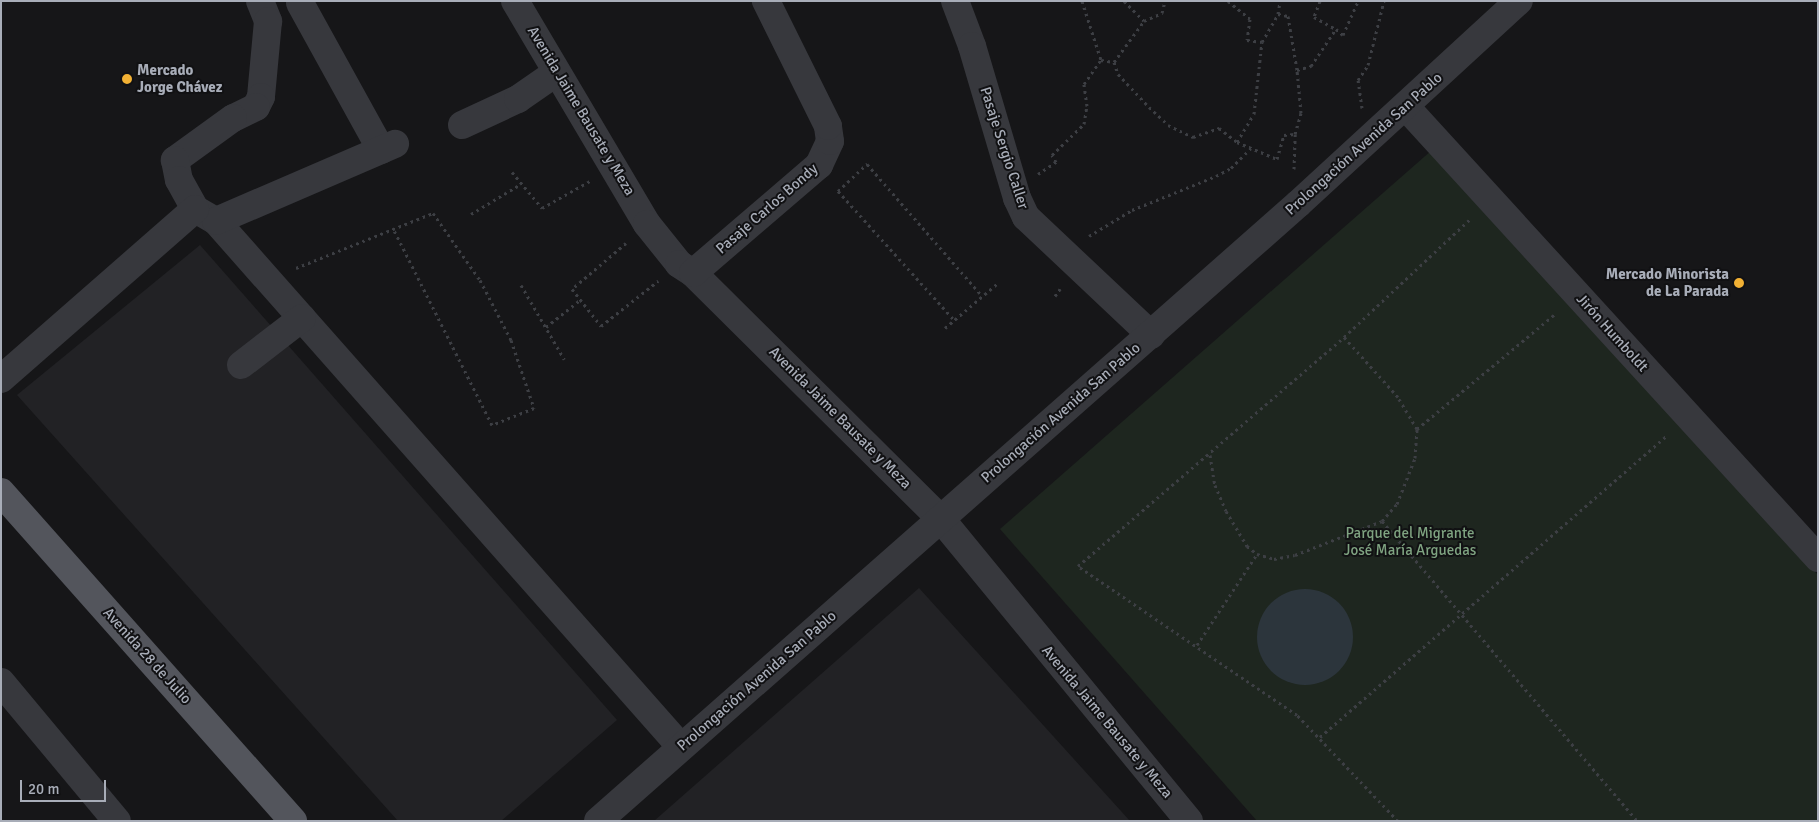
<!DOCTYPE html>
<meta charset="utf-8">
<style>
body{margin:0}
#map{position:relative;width:1819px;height:822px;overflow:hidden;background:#161618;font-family:Signika,sans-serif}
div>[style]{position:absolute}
.built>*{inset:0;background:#222225}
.green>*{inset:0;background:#1e261f}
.water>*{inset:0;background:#2c353c}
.round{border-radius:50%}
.path>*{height:3px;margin-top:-1.5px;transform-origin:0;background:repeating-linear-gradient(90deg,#3d3f44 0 2.5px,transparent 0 6.5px)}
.minor>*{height:28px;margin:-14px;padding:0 14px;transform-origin:14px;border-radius:14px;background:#37383d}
.major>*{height:28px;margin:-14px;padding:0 14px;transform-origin:14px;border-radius:14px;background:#53555c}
.dots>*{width:14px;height:14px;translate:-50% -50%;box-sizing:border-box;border:2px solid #111113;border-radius:50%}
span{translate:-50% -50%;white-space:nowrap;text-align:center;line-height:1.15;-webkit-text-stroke:4px #111113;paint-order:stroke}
.poi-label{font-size:15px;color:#a8adb8;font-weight:700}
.left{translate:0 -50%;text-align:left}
.right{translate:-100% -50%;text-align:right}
.street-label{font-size:15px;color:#a8adb8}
.park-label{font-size:15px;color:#7fa381}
.frame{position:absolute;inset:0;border:2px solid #a8adb8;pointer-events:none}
.scale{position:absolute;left:20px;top:780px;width:86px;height:22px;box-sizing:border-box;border:2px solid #a8adb8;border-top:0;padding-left:6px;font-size:15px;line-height:18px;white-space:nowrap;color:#a8adb8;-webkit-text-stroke:4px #111113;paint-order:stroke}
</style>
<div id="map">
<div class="built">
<div style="clip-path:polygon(200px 245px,617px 720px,501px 821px,398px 821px,17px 395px)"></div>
<div style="clip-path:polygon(919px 588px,1130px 821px,654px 821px)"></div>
</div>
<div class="green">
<div style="clip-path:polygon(1432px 150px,1818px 575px,1818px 821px,1257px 821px,1000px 529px)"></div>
</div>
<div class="water">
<div class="round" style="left:1257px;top:589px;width:96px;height:96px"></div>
</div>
<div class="path">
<div style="left:1082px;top:1px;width:62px;rotate:72.1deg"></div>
<div style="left:1124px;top:1px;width:28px;rotate:45deg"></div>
<div style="left:1228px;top:1px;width:28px;rotate:39deg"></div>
<div style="left:1250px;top:19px;width:21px;rotate:98deg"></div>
<div style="left:1247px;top:40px;width:15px;rotate:8deg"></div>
<div style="left:1320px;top:1px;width:17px;rotate:111deg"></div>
<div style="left:1314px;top:17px;width:25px;rotate:29deg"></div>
<div style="left:1278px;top:14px;width:10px;rotate:11deg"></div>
<div style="left:1288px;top:16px;width:55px;rotate:80.5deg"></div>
<div style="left:1114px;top:62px;width:13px;rotate:72deg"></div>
<div style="left:1118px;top:74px;width:45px;rotate:46.8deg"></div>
<div style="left:1149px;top:107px;width:26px;rotate:43deg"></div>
<div style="left:1168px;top:125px;width:28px;rotate:26deg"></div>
<div style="left:1193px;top:137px;width:28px;rotate:-19deg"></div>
<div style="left:1219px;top:128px;width:23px;rotate:38deg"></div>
<div style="left:1237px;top:142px;width:43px;rotate:23deg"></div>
<div style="left:1277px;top:159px;width:25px;rotate:-74deg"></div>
<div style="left:1284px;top:135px;width:11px;rotate:-5deg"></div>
<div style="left:1362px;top:108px;width:28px;rotate:-98deg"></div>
<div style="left:1358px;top:80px;width:18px;rotate:-56deg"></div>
<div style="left:1368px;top:65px;width:66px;rotate:-76deg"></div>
<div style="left:1237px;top:142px;width:33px;rotate:-59deg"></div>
<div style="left:1254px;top:114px;width:72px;rotate:-83.7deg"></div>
<div style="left:1262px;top:42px;width:32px;rotate:-60deg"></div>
<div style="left:1278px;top:14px;width:13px;rotate:-81deg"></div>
<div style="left:1294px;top:169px;width:35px;rotate:-88deg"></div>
<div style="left:1295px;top:134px;width:22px;rotate:-74deg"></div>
<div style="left:1301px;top:113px;width:43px;rotate:-95.3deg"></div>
<div style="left:1297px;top:70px;width:15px;rotate:-16deg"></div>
<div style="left:1311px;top:66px;width:45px;rotate:-56deg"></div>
<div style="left:1336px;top:29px;width:9px;rotate:41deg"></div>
<div style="left:1343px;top:35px;width:37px;rotate:-66deg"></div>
<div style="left:512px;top:172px;width:47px;rotate:50.2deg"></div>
<div style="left:542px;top:208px;width:55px;rotate:-29.4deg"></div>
<div style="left:1038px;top:174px;width:22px;rotate:-34deg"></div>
<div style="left:1056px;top:162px;width:8px;rotate:-120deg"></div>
<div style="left:1052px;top:155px;width:45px;rotate:-44.1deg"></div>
<div style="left:1084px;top:124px;width:18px;rotate:-81deg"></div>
<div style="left:1087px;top:106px;width:22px;rotate:-98deg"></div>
<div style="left:1084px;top:84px;width:29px;rotate:-55deg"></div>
<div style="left:1101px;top:60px;width:13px;rotate:9deg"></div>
<div style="left:1114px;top:62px;width:51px;rotate:-53.8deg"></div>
<div style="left:1144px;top:21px;width:20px;rotate:-24deg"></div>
<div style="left:1162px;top:13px;width:12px;rotate:-76deg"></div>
<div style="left:838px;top:191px;width:40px;rotate:-43deg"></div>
<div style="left:867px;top:164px;width:175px;rotate:48.9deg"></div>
<div style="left:838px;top:191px;width:173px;rotate:48deg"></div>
<div style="left:471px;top:214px;width:58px;rotate:-31deg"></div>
<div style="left:1089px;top:236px;width:50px;rotate:-31.2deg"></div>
<div style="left:1132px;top:210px;width:91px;rotate:-22deg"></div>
<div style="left:1216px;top:176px;width:17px;rotate:-28deg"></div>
<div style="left:1231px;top:168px;width:28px;rotate:-45deg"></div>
<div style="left:626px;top:243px;width:71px;rotate:139.6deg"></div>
<div style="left:572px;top:289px;width:47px;rotate:51.9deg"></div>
<div style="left:601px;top:326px;width:73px;rotate:-38.3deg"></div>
<div style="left:296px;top:268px;width:148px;rotate:-21.9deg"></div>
<div style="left:433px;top:213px;width:82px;rotate:55deg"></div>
<div style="left:480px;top:280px;width:68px;rotate:62.7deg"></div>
<div style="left:511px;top:340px;width:72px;rotate:71.3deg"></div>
<div style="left:534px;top:408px;width:45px;rotate:158deg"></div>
<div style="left:492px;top:425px;width:218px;rotate:-116.7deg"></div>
<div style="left:521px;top:285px;width:86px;rotate:59.8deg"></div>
<div style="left:1055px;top:296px;width:9px;rotate:-54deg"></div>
<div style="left:546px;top:327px;width:43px;rotate:-38.5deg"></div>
<div style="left:945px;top:328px;width:70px;rotate:-40.3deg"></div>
<div style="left:1417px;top:429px;width:181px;rotate:-39.8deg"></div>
<div style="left:1210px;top:455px;width:30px;rotate:81deg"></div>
<div style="left:1215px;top:485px;width:28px;rotate:67deg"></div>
<div style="left:1226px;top:511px;width:41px;rotate:59deg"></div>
<div style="left:1247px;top:546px;width:13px;rotate:39deg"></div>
<div style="left:1257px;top:554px;width:18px;rotate:16deg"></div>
<div style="left:1274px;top:559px;width:21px;rotate:-11deg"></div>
<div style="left:1295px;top:555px;width:93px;rotate:-21.3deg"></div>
<div style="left:1382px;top:521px;width:23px;rotate:-49deg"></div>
<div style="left:1397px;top:504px;width:49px;rotate:-68.6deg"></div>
<div style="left:1415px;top:458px;width:29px;rotate:-86deg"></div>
<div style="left:1417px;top:429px;width:37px;rotate:-121deg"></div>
<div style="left:1398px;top:397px;width:81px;rotate:-132deg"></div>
<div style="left:1382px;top:521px;width:394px;rotate:49.6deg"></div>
<div style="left:1197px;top:645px;width:109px;rotate:-56.6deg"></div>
<div style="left:1320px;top:737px;width:461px;rotate:-41deg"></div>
<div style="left:1398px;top:821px;width:146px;rotate:-133.6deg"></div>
<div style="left:1297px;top:715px;width:265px;rotate:-145.8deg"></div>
<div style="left:1078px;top:566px;width:351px;rotate:-40.7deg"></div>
<div style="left:1344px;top:337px;width:173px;rotate:-43.1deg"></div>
</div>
<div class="minor">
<div style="left:260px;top:1px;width:22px;rotate:68deg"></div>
<div style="left:268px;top:21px;width:76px;rotate:95.3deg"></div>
<div style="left:261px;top:97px;width:11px;rotate:117deg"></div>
<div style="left:256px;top:107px;width:25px;rotate:154deg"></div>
<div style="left:233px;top:118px;width:72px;rotate:144.1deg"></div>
<div style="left:175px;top:160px;width:20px;rotate:79deg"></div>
<div style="left:179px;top:180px;width:33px;rotate:61deg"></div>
<div style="left:195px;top:209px;width:24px;rotate:30deg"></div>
<div style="left:216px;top:221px;width:702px;rotate:48.52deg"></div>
<div style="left:515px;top:1px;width:259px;rotate:59.4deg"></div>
<div style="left:647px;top:224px;width:51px;rotate:51.3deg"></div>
<div style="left:679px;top:264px;width:17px;rotate:33deg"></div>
<div style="left:693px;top:273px;width:349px;rotate:44.8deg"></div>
<div style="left:941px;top:519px;width:391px;rotate:50.6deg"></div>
<div style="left:955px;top:1px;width:48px;rotate:69.3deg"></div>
<div style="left:972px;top:46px;width:159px;rotate:73.5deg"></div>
<div style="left:1017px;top:198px;width:21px;rotate:65deg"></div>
<div style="left:1026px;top:217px;width:172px;rotate:43.3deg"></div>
<div style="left:300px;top:3px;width:168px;rotate:61.1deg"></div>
<div style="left:1406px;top:107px;width:611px;rotate:47.59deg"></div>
<div style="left:462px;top:125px;width:62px;rotate:-24.9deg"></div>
<div style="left:518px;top:99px;width:47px;rotate:-34.7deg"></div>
<div style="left:216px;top:221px;width:195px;rotate:-23.3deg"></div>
<div style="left:693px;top:273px;width:166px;rotate:-40.6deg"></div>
<div style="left:819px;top:165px;width:26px;rotate:-65deg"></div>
<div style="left:830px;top:141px;width:15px;rotate:-98deg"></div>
<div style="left:828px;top:126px;width:140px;rotate:-116.4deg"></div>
<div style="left:241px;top:365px;width:77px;rotate:-37.6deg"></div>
<div style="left:1px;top:379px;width:258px;rotate:-41.2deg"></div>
<div style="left:1px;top:682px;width:181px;rotate:50.2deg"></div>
<div style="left:598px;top:821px;width:933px;rotate:-41.39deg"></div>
<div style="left:1298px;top:204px;width:300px;rotate:-42.6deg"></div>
</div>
<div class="major">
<div style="left:1px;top:492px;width:440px;rotate:48.4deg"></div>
</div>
<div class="dots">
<div style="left:127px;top:79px;background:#f2b134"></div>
<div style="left:1739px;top:283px;background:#f2b134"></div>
</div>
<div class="poi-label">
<span class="left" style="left:137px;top:79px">Mercado<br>Jorge Chávez</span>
<span class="right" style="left:1729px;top:283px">Mercado Minorista<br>de La Parada</span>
</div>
<div class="street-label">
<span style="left:581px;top:111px;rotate:59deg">Avenida Jaime Bausate y Meza</span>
<span style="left:1364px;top:144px;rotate:-42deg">Prolongación Avenida San Pablo</span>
<span style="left:1004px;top:148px;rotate:72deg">Pasaje Sergio Caller</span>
<span style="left:767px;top:209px;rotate:-41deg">Pasaje Carlos Bondy</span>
<span style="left:1612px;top:333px;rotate:48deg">Jirón Humboldt</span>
<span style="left:1061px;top:413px;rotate:-41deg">Prolongación Avenida San Pablo</span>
<span style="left:840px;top:418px;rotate:45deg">Avenida Jaime Bausate y Meza</span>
<span style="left:147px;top:656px;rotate:48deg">Avenida 28 de Julio</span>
<span style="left:757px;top:681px;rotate:-41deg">Prolongación Avenida San Pablo</span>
<span style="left:1107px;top:722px;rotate:50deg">Avenida Jaime Bausate y Meza</span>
</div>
<div class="park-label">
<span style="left:1410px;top:542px">Parque del Migrante<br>José María Arguedas</span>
</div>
<div class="frame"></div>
<div class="scale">20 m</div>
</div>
